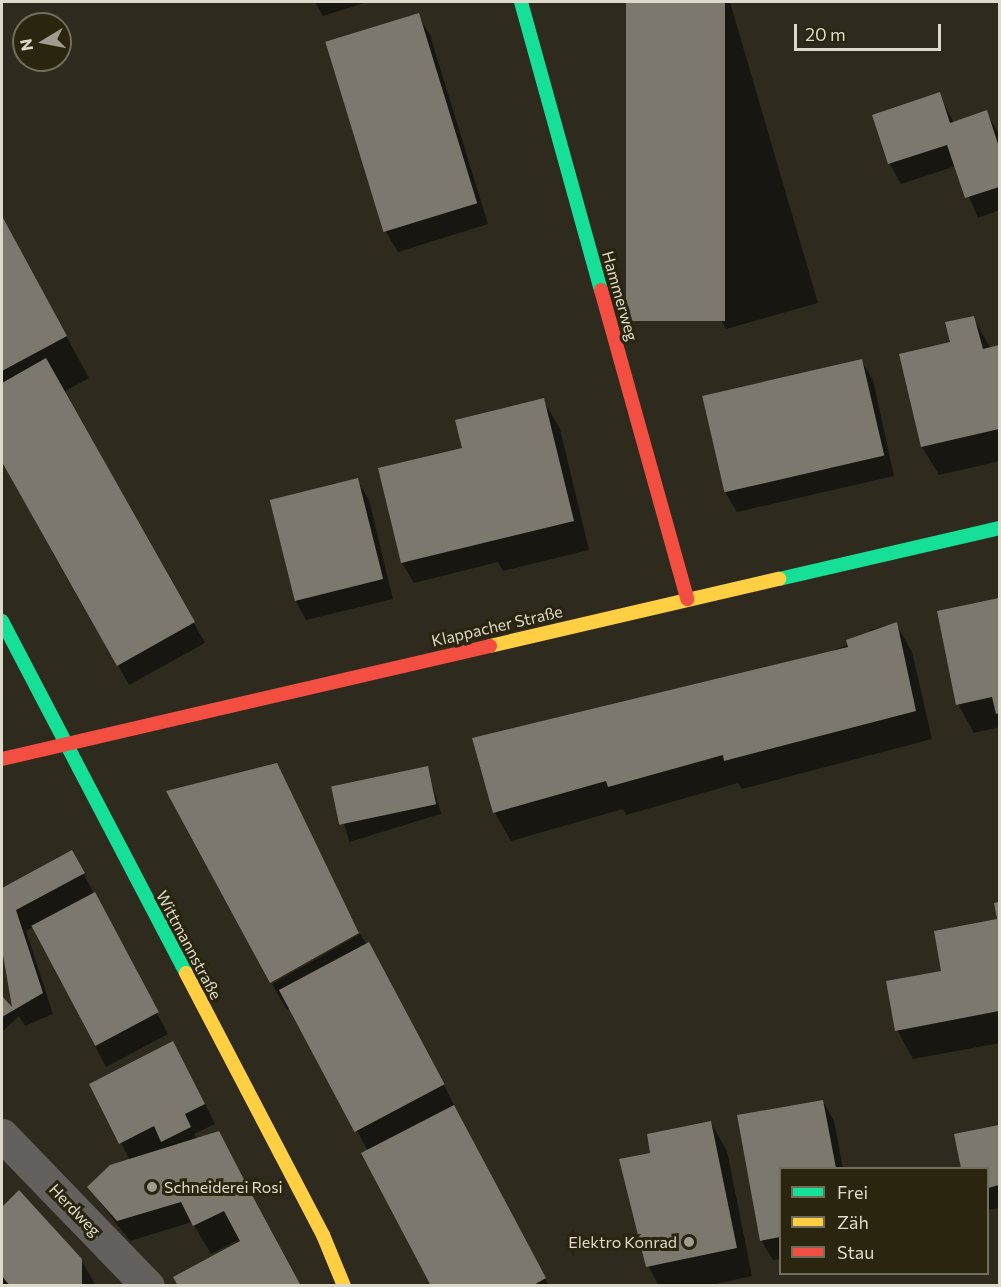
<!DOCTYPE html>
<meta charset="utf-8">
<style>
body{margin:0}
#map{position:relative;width:1001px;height:1287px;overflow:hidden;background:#2e2a1e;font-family:Commissioner,sans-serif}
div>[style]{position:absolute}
.shadow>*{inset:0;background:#0007;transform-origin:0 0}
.building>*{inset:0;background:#7c786e;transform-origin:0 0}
.street>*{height:33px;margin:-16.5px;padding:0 16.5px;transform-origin:16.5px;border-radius:16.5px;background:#64605d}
.fast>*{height:14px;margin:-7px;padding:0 7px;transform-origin:7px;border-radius:7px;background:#16e098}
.slow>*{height:14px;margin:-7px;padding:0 7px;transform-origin:7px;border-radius:7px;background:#ffcf43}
.jam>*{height:14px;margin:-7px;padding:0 7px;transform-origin:7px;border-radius:7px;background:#f24e42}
.dots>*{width:16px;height:16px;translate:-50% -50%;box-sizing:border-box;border:3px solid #2a250e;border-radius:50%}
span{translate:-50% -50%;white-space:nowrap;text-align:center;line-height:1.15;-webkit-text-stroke:6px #2a250e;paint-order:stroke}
.street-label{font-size:16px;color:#dddacc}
.poi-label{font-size:16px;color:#dddacc}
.left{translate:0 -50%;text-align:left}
.right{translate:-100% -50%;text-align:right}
.frame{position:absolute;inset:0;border:3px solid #dddacc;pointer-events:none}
.legend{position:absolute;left:779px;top:1167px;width:210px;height:108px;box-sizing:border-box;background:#2a250e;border:2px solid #726d5a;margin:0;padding:8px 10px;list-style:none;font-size:18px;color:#dddacc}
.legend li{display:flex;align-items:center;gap:12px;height:30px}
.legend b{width:30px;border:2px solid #726d5a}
.north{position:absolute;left:12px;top:12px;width:60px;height:60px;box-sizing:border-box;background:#2a250e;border:2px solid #726d5a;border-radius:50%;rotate:260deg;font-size:16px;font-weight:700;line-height:24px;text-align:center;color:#dddacc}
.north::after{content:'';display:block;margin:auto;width:21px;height:27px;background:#a09c8f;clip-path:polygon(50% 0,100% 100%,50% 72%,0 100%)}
.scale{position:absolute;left:794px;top:24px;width:147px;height:27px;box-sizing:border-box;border:3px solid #dddacc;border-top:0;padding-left:8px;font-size:18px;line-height:21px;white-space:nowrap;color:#dddacc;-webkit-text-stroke:4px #2a250e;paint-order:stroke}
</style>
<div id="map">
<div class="shadow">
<div style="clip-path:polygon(315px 2px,367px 2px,323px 16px)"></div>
<div style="clip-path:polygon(628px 2px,730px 2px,818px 303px,726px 329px,715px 309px)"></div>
<div style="clip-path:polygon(418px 15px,430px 35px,488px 224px,398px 252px,386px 232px)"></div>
<div style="clip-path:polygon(939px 94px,954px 123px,986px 112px,998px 132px,1000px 210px,978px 218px,956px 166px,901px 184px,890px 164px,874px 116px)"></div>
<div style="clip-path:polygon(2px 217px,89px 378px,64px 392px,205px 643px,129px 685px,2px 458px)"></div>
<div style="clip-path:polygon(973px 317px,991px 349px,1000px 347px,1000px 461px,939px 475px,922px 447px,952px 344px)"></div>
<div style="clip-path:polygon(861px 360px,873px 380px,894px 476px,737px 512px,725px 492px)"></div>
<div style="clip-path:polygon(543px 400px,560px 429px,589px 550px,503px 571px,498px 562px,414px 583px,402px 563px)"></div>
<div style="clip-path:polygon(357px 480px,369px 500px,393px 599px,306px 620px,295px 600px)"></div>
<div style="clip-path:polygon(1000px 599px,1000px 727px,974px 733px,958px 704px,939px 612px)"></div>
<div style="clip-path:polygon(896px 624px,912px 652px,932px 739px,742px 789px,738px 783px,626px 815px,623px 809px,511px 841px,495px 813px,474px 739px,826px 653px,872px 636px,870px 630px)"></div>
<div style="clip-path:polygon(276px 765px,359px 932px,270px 981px)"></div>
<div style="left:427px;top:767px;width:49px;height:96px;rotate:73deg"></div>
<div style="clip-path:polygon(72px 852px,168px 1034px,106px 1067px,33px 927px,26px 931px,53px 1014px,25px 1026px,19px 1016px,2px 1032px,2px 999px,14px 1011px,2px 940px,2px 890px)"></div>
<div style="clip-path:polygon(996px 904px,1000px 904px,1000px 1043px,913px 1059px,897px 1030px,943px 972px,936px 932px,999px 920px)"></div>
<div style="clip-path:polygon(360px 934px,385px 973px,549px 1286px,432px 1286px,368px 1151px,291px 1008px,287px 1010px,272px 984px)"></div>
<div style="clip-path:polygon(184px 1063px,215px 1124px,194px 1134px,197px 1139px,219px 1133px,301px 1286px,179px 1286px,242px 1238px,211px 1254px,192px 1222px,130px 1241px,89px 1188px,130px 1160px,91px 1085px)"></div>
<div style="clip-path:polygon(823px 1101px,834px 1121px,843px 1168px,780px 1168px,780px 1259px,773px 1260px,761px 1240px,739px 1117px)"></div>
<div style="clip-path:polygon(711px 1123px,727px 1151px,752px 1276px,707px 1286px,659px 1286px,648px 1266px,652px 1154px)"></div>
<div style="clip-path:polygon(1000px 1127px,1000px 1208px,988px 1210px,988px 1168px,963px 1168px,956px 1135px)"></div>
<div style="clip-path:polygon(19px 1192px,81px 1260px,96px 1286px,2px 1286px,2px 1210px)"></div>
</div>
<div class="building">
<div style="left:626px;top:2px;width:99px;height:319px"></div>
<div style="left:419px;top:13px;width:199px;height:98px;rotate:73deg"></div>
<div style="clip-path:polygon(940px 92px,950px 123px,987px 110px,999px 147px,999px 187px,965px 198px,947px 145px,888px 164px,872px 115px)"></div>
<div style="clip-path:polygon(2px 216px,67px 336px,2px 371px)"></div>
<div style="clip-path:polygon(974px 316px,983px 349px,999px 345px,999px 429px,921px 447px,899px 354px,950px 342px,945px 322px)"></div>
<div style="clip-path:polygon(46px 358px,195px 622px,117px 666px,2px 462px,2px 383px)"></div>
<div style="left:862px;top:359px;width:99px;height:164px;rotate:77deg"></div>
<div style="clip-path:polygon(544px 398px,574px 521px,401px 563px,378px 468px,462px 448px,455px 420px)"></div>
<div style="left:358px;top:478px;width:104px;height:91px;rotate:76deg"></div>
<div style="clip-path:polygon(999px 598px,999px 713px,996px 714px,992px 697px,956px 705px,937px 611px)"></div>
<div style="clip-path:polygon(897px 622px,916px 711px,724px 761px,723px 755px,608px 787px,606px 781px,493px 813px,472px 738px,848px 647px,846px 640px)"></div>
<div style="clip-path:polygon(277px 763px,359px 933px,270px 983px,166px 791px)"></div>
<div style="left:428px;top:766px;width:39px;height:99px;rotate:78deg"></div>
<div style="clip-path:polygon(72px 850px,85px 873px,16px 910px,43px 993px,2px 1017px,2px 996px,12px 1007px,2px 949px,2px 888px)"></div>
<div style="left:95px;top:892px;width:136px;height:72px;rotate:62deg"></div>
<div style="clip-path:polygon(999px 902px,999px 1011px,895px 1031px,886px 981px,941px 971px,934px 931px,997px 919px,994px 903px)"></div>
<div style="left:369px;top:942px;width:161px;height:102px;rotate:62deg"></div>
<div style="clip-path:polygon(173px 1041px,205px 1104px,185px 1114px,191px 1127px,161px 1142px,154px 1126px,119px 1144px,89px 1084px)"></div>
<div style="clip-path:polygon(823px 1100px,836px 1168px,780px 1168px,780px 1237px,760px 1241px,737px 1115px)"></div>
<div style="clip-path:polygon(454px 1105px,546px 1278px,532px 1286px,431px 1286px,361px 1153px)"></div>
<div style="clip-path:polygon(711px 1121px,737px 1248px,646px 1267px,619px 1159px,650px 1153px,647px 1134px)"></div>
<div style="clip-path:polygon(999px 1125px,999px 1185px,988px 1188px,988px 1168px,961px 1168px,954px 1134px)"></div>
<div style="clip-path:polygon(219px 1131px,253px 1197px,301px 1286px,178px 1286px,173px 1277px,240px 1241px,224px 1211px,193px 1226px,181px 1202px,117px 1221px,87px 1187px,110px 1165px)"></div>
<div style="clip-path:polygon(19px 1190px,82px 1259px,82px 1286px,10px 1286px,2px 1276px,2px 1207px)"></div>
</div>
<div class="street">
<div style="left:2px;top:1135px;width:210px;rotate:46deg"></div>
</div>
<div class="fast">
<div style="left:521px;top:2px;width:299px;rotate:74.5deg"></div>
<div style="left:779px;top:579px;width:227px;rotate:-13deg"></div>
<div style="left:2px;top:621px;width:397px;rotate:62.4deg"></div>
</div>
<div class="slow">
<div style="left:490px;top:646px;width:297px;rotate:-13.1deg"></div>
<div style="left:186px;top:973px;width:296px;rotate:62.4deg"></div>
<div style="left:323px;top:1235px;width:55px;rotate:67.6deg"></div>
</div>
<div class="jam">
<div style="left:601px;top:290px;width:321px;rotate:74.4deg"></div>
<div style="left:2px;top:759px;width:501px;rotate:-13.04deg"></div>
</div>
<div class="dots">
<div style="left:152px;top:1187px;background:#a09c8f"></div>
<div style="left:689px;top:1242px;background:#a09c8f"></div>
</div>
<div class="street-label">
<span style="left:620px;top:296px;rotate:74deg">Hammerweg</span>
<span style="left:497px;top:626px;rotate:-13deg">Klappacher Straße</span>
<span style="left:189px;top:945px;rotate:62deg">Wittmannstraße</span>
<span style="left:75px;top:1210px;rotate:46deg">Herdweg</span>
</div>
<div class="poi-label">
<span class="left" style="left:164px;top:1187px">Schneiderei Rosi</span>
<span class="right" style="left:677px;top:1242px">Elektro Konrad</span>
</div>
<div class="frame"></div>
<ul class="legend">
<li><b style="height:8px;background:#16e098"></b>Frei</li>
<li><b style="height:8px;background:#ffcf43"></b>Zäh</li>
<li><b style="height:8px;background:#f24e42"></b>Stau</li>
</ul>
<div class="north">N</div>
<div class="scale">20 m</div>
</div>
